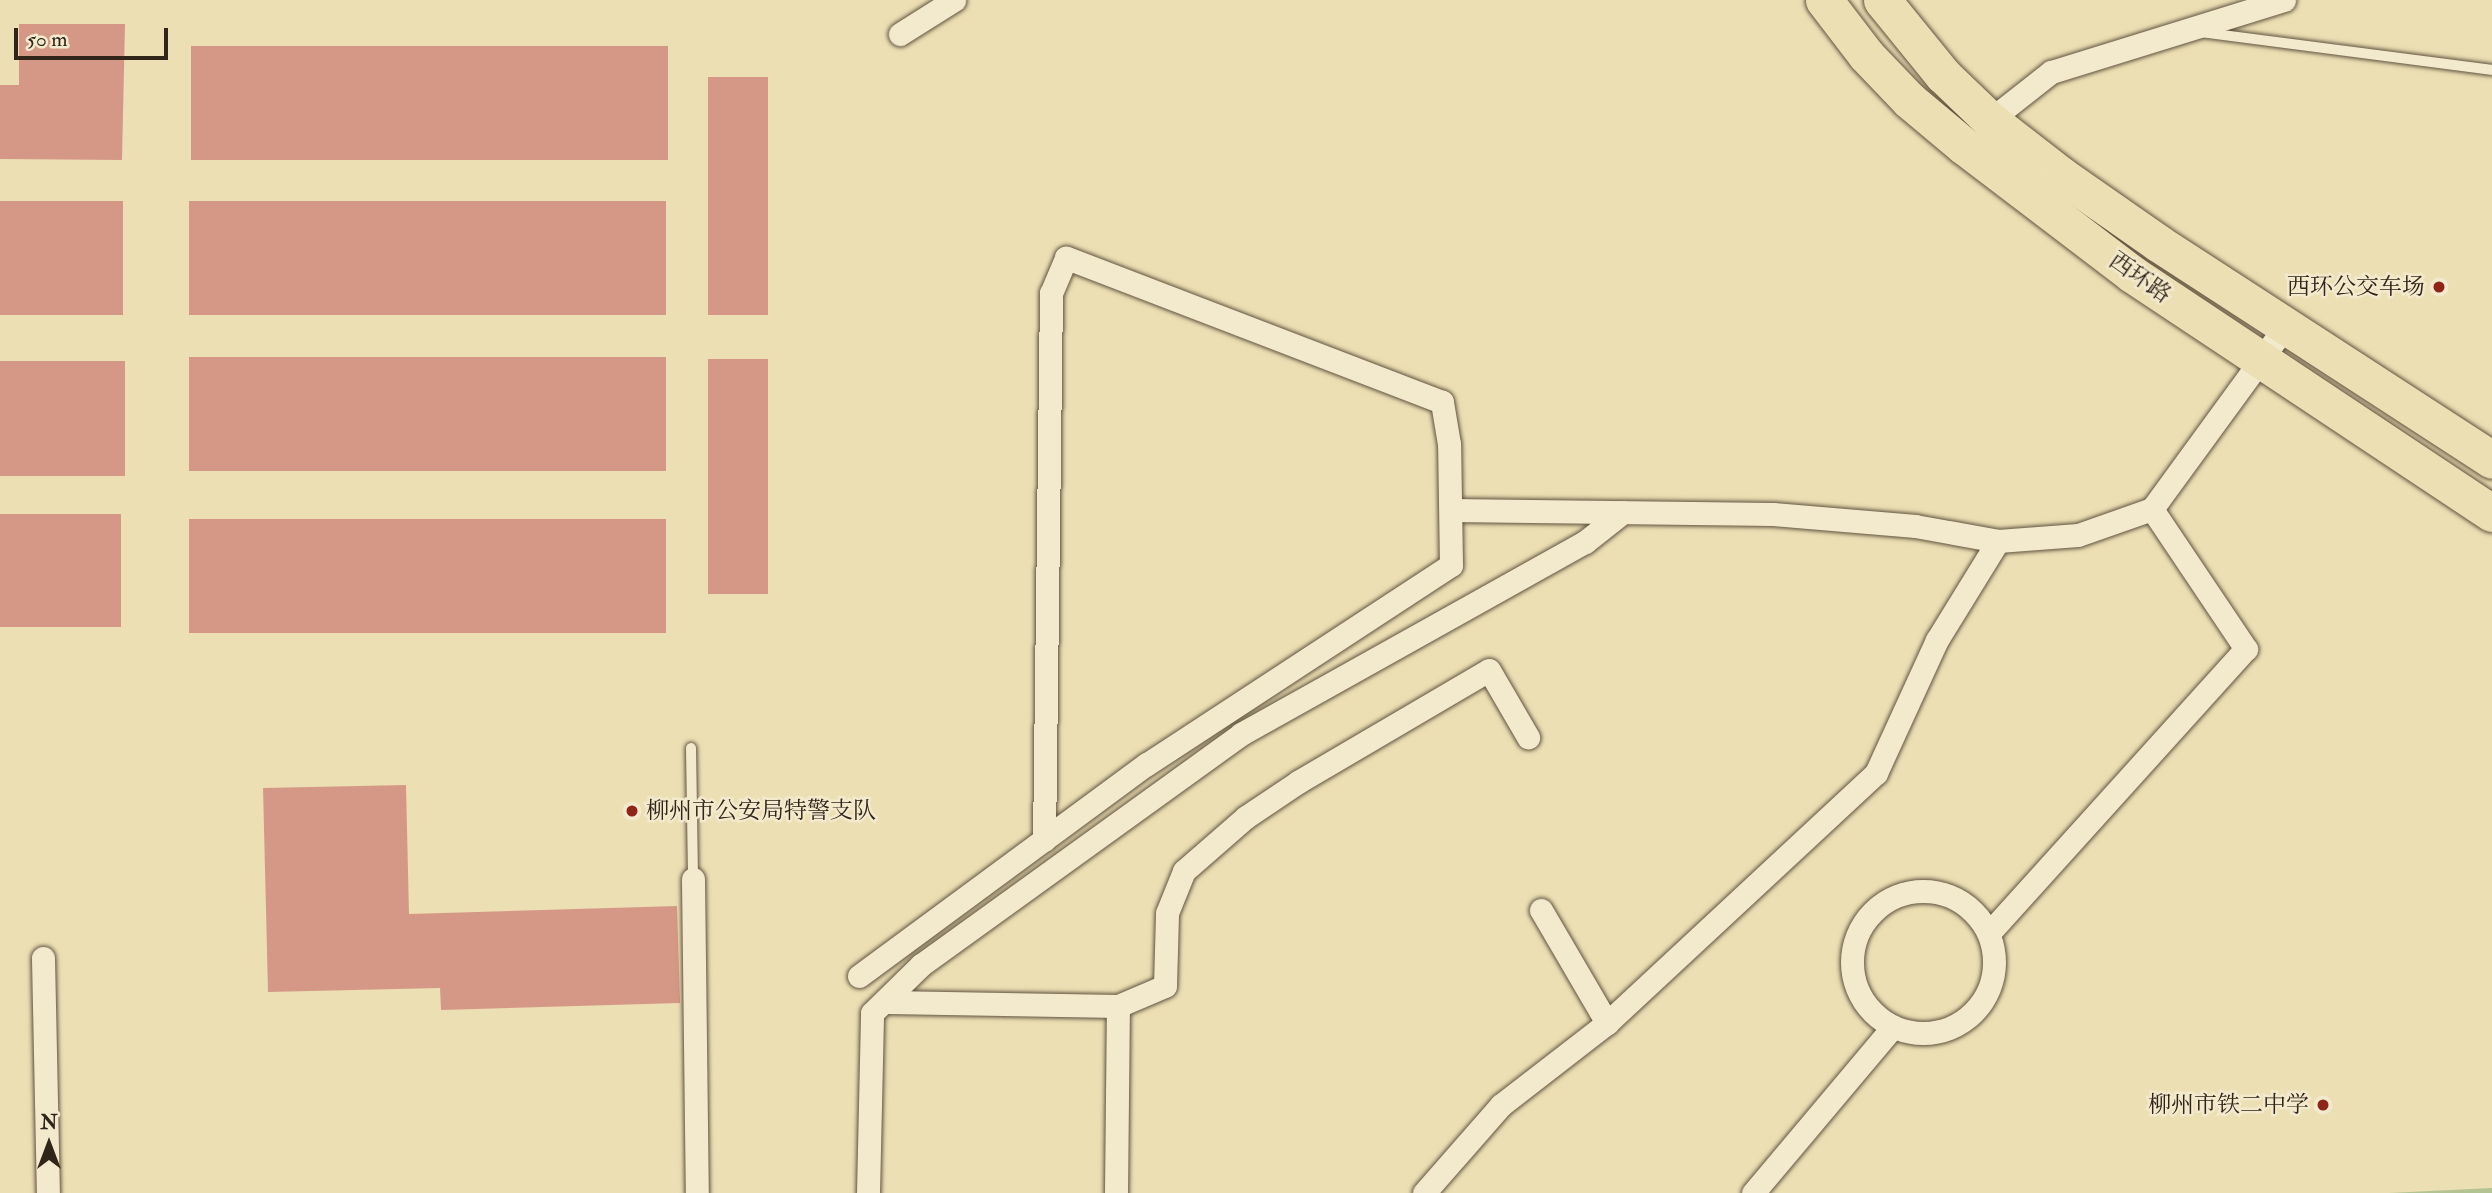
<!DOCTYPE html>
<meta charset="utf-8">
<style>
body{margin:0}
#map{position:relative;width:2492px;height:1193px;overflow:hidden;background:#ecdfb4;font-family:"IM FELL Double Pica","Noto Serif SC",serif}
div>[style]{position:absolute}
.green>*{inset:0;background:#b3c391}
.building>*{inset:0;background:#d69886;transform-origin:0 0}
.roads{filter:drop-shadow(0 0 2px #60533f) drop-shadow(0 0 2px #60533f)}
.lane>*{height:10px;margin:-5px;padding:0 5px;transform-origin:5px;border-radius:5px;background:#f3eace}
.street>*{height:23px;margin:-11.5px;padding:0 11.5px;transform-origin:11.5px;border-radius:11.5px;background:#f3eace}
.street>.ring{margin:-11.5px;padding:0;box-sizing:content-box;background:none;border:23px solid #f3eace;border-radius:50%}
.primary>*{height:37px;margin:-18.5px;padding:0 18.5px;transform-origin:18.5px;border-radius:18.5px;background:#ecdfb4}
.dots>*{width:19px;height:19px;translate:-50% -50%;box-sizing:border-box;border:4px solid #f3eace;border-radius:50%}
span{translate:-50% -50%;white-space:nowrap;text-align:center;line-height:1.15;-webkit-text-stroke:5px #f3eace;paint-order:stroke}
.street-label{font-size:23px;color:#312418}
.poi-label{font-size:23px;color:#312418}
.right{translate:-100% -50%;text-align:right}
.left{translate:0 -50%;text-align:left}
.north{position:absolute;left:14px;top:1109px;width:70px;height:70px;-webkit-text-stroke:5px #f3eace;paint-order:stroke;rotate:0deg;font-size:19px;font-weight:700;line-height:28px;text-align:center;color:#312418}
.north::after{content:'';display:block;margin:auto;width:24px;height:32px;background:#312418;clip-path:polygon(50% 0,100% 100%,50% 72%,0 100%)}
.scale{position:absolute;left:14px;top:28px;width:154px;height:32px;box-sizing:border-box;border:4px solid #312418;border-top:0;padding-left:9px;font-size:21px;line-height:24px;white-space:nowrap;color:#312418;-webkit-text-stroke:5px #f3eace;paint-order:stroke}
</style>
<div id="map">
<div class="green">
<div style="clip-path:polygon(2492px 1188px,2492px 1193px,2389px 1193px)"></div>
</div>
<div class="building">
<div style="clip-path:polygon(19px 24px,125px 24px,122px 160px,0 159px,0 85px,19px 85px)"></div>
<div style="left:191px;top:46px;width:477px;height:114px"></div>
<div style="left:708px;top:77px;width:60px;height:238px"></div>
<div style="left:0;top:201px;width:123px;height:114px"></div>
<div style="left:189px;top:201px;width:477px;height:114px"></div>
<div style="left:189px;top:357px;width:477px;height:114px"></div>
<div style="left:708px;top:359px;width:60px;height:235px"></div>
<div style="left:0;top:361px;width:125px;height:115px"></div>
<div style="left:0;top:514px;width:121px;height:113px"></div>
<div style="left:189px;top:519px;width:477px;height:114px"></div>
<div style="clip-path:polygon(406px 785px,409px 914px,677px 906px,680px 1003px,441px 1010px,440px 988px,268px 992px,263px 788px)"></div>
</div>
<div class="roads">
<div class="lane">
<div style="left:2200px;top:32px;width:294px;rotate:7.4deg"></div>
<div style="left:691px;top:748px;width:131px;rotate:89.1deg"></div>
</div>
<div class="street">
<div style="left:900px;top:34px;width:64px;rotate:-32.2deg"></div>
<div style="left:1990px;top:120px;width:78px;rotate:-38.2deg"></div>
<div style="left:2051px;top:72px;width:244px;rotate:-17.2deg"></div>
<div style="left:1451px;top:510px;width:322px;rotate:0.7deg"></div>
<div style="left:1773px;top:514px;width:143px;rotate:4.8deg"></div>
<div style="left:1915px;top:526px;width:84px;rotate:10.2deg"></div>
<div style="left:1998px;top:541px;width:80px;rotate:-4.3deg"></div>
<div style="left:2078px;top:535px;width:78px;rotate:-19.4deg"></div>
<div style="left:2152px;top:509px;width:228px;rotate:-53.9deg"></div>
<div style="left:693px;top:879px;width:314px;rotate:89.3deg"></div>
<div class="ring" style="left:1852px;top:891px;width:119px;height:119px"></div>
<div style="left:1541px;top:910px;width:131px;rotate:59.7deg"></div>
<div style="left:1989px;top:933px;width:383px;rotate:-47.9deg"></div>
<div style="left:2246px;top:649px;width:169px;rotate:-123.9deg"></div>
<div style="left:43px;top:958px;width:235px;rotate:88.8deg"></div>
<div style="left:859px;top:976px;width:358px;rotate:-36.4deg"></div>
<div style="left:1147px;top:764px;width:363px;rotate:-33.2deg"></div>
<div style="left:1451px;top:565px;width:121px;rotate:-90.9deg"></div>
<div style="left:1449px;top:444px;width:43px;rotate:-99.5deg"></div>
<div style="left:1442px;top:402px;width:403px;rotate:-159deg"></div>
<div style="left:1066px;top:258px;width:38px;rotate:113deg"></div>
<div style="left:1051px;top:293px;width:547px;rotate:90.73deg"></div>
<div style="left:888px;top:1002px;width:230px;rotate:1deg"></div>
<div style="left:1118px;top:1006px;width:51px;rotate:-23.1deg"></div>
<div style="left:1165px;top:986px;width:73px;rotate:-88.4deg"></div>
<div style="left:1167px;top:913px;width:45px;rotate:-68deg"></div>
<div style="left:1184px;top:871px;width:82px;rotate:-41.1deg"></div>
<div style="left:1246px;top:817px;width:63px;rotate:-33.9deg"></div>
<div style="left:1298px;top:782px;width:221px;rotate:-30.4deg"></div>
<div style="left:1489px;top:670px;width:78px;rotate:59.8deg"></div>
<div style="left:868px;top:1193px;width:180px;rotate:-88.7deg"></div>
<div style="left:872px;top:1013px;width:69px;rotate:-44.4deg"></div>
<div style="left:921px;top:965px;width:395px;rotate:-35.8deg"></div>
<div style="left:1241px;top:734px;width:394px;rotate:-29.2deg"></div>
<div style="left:1585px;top:542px;width:48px;rotate:-38.3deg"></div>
<div style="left:1116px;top:1193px;width:187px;rotate:-89.4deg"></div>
<div style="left:1424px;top:1193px;width:117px;rotate:-48.8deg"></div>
<div style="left:1501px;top:1105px;width:134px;rotate:-37.7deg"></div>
<div style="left:1607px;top:1023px;width:367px;rotate:-42.9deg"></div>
<div style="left:1876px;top:773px;width:146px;rotate:-65.4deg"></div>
<div style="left:1937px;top:640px;width:116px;rotate:-58.4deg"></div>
<div style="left:1753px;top:1193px;width:217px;rotate:-49.9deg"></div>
</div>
<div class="primary">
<div style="left:1824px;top:0;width:69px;rotate:52.6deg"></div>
<div style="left:1866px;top:55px;width:62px;rotate:46.3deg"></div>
<div style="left:1909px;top:100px;width:72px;rotate:39.9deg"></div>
<div style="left:1964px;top:146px;width:211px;rotate:37.3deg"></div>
<div style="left:2132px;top:274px;width:432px;rotate:33.6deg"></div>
<div style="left:1882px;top:0;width:97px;rotate:50.9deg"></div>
<div style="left:1943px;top:75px;width:65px;rotate:43.8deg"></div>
<div style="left:1990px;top:120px;width:91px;rotate:37.9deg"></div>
<div style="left:2062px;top:176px;width:117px;rotate:34.9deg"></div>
<div style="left:2158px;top:243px;width:398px;rotate:33deg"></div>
</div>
</div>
<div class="dots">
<div style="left:2439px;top:287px;background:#8f2418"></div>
<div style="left:632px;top:811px;background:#8f2418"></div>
<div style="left:2323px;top:1105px;background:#8f2418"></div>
</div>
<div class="street-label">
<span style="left:2140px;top:278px;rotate:35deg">西环路</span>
</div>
<div class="poi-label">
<span class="right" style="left:2425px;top:287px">西环公交车场</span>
<span class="left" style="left:646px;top:811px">柳州市公安局特警支队</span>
<span class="right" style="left:2309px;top:1105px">柳州市铁二中学</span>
</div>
<div class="north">N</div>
<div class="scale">50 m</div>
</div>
